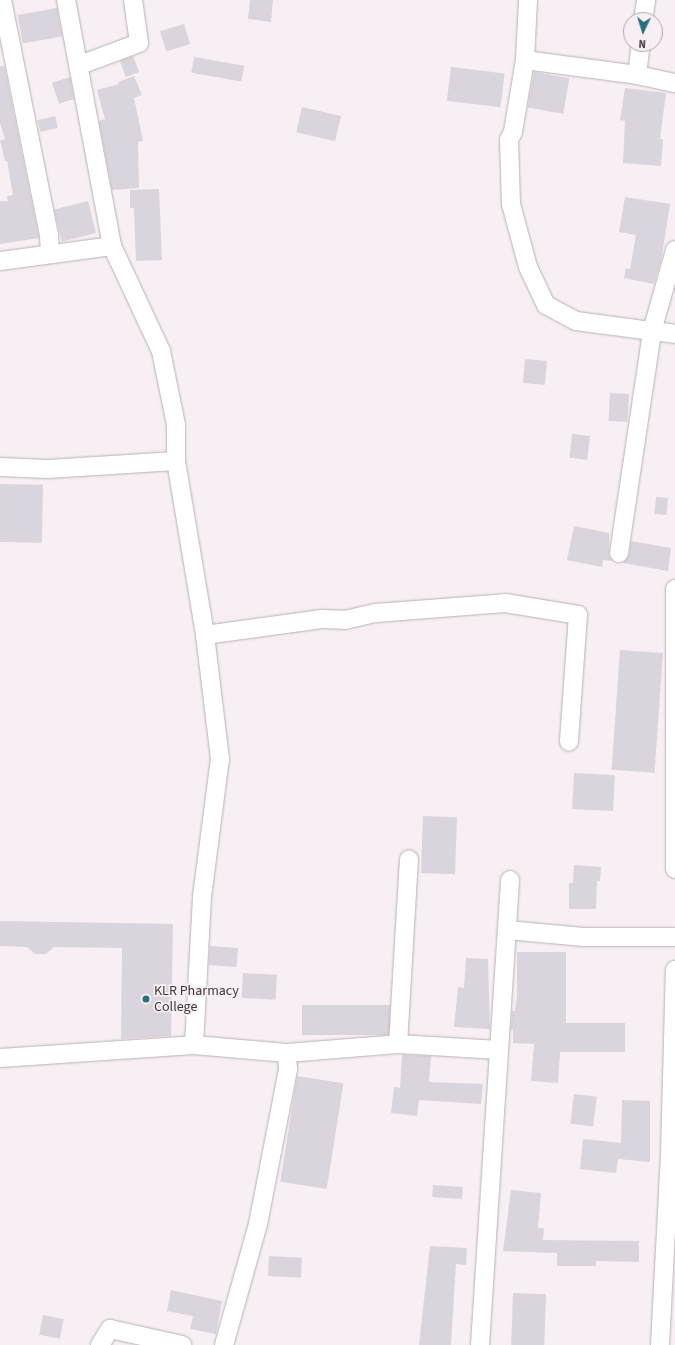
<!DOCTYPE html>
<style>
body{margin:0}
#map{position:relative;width:675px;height:1345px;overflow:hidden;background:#f8eff4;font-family:"Source Sans 3",sans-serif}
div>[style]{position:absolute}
.building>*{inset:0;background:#dad4dc;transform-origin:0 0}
.roads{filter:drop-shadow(0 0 1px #b9b0b5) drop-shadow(0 0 1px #b9b0b5)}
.minor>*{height:18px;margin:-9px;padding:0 9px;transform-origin:9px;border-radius:9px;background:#fff}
.dots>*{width:11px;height:11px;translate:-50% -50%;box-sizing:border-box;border:2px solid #f8eff4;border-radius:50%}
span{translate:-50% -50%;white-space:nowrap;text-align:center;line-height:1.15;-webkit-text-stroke:3.5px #f8eff4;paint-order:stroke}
.poi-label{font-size:14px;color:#3d393b}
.left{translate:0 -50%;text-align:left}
.north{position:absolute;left:623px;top:12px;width:40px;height:40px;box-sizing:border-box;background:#f8eff4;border:1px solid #ada6aa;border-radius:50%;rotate:184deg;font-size:11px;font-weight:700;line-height:16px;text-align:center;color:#3d393b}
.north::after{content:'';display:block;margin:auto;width:14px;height:18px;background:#267079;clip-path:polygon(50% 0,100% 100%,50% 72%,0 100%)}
</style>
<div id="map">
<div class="building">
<div style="clip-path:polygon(250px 0,273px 0,271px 22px,248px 19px)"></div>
<div style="left:57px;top:8px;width:29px;height:40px;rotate:80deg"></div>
<div style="left:184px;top:24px;width:21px;height:25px;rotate:73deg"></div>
<div style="left:133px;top:56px;width:17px;height:14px;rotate:69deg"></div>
<div style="left:194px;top:57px;width:51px;height:16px;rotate:10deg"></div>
<div style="clip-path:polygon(0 66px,4px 66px,6px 74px,39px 238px,0 244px,0 201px,8px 201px,7px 196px,13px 195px,7px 161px,5px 161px,0 141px,5px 139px,0 123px)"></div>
<div style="left:451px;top:67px;width:54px;height:34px;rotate:7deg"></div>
<div style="left:534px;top:72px;width:36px;height:36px;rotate:10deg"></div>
<div style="clip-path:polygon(134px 76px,142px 95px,134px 98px,143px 141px,138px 142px,139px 188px,112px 190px,99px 121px,105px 119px,97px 90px,119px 84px,118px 82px)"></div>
<div style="clip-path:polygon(70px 77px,74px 99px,59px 104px,52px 83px)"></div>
<div style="clip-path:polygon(625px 88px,666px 93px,660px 139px,663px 139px,661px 166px,623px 163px,625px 121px,620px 120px)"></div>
<div style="left:302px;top:107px;width:40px;height:26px;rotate:13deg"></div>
<div style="left:55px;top:116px;width:12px;height:18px;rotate:76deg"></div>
<div style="clip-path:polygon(159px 189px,162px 260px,136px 261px,134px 208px,130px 208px,130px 190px)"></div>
<div style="clip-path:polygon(625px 197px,670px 204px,661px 261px,654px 284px,624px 278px,626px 268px,630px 269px,636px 235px,619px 232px)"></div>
<div style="left:88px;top:201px;width:33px;height:35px;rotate:76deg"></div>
<div style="left:525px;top:359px;width:22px;height:24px;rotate:5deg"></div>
<div style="left:610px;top:393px;width:19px;height:28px;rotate:3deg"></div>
<div style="left:572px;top:434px;width:18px;height:24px;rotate:6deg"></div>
<div style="left:0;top:484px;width:43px;height:58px;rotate:1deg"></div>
<div style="left:656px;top:497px;width:12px;height:17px;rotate:5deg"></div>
<div style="clip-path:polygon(574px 526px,609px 533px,609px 556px,612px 561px,603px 560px,602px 567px,567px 560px)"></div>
<div style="clip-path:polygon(631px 541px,671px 548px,668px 571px,623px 563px,629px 555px)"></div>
<div style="left:620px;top:650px;width:43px;height:120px;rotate:4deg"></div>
<div style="left:574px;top:773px;width:41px;height:36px;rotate:3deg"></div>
<div style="left:423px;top:816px;width:34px;height:57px;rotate:2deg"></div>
<div style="clip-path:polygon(574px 865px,601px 867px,600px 881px,597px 881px,596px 909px,569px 909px,569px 883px,573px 883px)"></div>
<div style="clip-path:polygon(0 921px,173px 924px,171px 1036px,121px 1039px,122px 948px,54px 947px,46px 954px,35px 954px,27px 947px,0 946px)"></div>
<div style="left:210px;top:946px;width:28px;height:19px;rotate:4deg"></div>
<div style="clip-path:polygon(517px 952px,566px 952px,566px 1023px,625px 1023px,625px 1052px,560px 1052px,558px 1083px,531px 1081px,534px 1044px,513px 1043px,513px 1030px,511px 1030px,512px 1011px,515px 1011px,517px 995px)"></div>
<div style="clip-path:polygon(466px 958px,488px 959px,490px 1029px,454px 1027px,458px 987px,464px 988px)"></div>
<div style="left:243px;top:973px;width:34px;height:25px;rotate:3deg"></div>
<div style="left:302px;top:1005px;width:88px;height:30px"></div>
<div style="clip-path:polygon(402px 1055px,431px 1056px,429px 1082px,483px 1084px,481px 1104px,419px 1100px,417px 1116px,391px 1113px,394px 1087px,400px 1088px)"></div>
<div style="left:297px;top:1076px;width:47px;height:107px;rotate:9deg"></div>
<div style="left:574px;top:1094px;width:23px;height:30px;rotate:7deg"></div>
<div style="clip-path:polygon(622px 1100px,650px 1101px,650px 1162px,618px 1159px,616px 1173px,580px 1169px,583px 1139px,621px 1143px)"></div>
<div style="left:433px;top:1185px;width:30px;height:12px;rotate:4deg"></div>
<div style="clip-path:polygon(511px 1190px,541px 1193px,538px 1228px,544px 1228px,543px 1240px,639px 1241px,639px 1262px,596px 1261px,596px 1266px,557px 1266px,557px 1253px,503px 1251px)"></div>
<div style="clip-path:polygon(430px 1246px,467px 1248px,466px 1265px,456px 1264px,451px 1345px,419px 1345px)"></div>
<div style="left:269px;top:1256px;width:33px;height:20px;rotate:3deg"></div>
<div style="clip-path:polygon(171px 1290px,222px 1301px,216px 1334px,190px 1329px,193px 1316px,167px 1311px)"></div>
<div style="left:513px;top:1293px;width:33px;height:52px;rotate:2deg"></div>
<div style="left:43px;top:1315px;width:21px;height:20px;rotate:11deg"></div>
</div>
<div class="roads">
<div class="minor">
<div style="left:2px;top:0;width:240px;rotate:78.7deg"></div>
<div style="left:49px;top:235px;width:19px;rotate:87deg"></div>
<div style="left:66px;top:0;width:250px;rotate:79.4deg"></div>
<div style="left:112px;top:246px;width:116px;rotate:65deg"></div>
<div style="left:161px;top:351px;width:76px;rotate:78.5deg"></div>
<div style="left:176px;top:425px;width:36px;rotate:90deg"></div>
<div style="left:176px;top:461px;width:176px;rotate:80.5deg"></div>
<div style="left:205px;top:635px;width:118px;rotate:-7.8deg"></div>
<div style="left:322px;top:619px;width:23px;rotate:2deg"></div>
<div style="left:345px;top:620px;width:32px;rotate:-13deg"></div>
<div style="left:376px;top:613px;width:129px;rotate:-4.4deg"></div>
<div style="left:505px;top:603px;width:74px;rotate:9.3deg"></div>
<div style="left:578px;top:615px;width:127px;rotate:94.1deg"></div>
<div style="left:528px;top:0;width:60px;rotate:92.9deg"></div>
<div style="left:525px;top:60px;width:73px;rotate:99.5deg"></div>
<div style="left:513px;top:132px;width:9px;rotate:117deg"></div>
<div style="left:509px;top:140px;width:64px;rotate:88.2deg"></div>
<div style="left:511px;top:204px;width:65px;rotate:74.9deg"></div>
<div style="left:528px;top:267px;width:42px;rotate:64.7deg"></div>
<div style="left:546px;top:305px;width:34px;rotate:28deg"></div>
<div style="left:576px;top:321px;width:77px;rotate:7.5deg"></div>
<div style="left:652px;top:331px;width:84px;rotate:-74.1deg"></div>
<div style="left:643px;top:20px;width:20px;rotate:-81deg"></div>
<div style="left:525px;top:60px;width:113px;rotate:7.6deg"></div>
<div style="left:637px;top:75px;width:39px;rotate:12deg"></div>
<div style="left:80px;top:65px;width:63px;rotate:-20.4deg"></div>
<div style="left:139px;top:43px;width:43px;rotate:-97.9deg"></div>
<div style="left:637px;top:75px;width:31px;rotate:-83deg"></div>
<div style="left:0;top:261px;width:113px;rotate:-7.6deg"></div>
<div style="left:0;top:467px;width:48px;rotate:2.4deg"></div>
<div style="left:48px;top:469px;width:128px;rotate:-3.6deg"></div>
<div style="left:619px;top:553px;width:224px;rotate:-81.5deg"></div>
<div style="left:652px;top:331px;width:23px;rotate:7deg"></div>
<div style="left:675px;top:589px;width:280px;rotate:90deg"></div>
<div style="left:507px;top:930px;width:77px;rotate:5.2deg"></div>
<div style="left:584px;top:937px;width:91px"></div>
<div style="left:398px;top:1044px;width:185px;rotate:-86.6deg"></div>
<div style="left:194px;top:1045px;width:93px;rotate:4.9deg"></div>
<div style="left:287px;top:1053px;width:111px;rotate:-4.6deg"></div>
<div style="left:398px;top:1044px;width:101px;rotate:3.4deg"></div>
<div style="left:0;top:1058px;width:194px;rotate:-3.8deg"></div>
<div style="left:194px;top:1045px;width:148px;rotate:-86.9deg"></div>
<div style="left:202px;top:897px;width:139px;rotate:-82.6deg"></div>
<div style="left:220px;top:759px;width:125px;rotate:-96.9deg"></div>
<div style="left:100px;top:1345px;width:19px;rotate:-58deg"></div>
<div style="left:110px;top:1329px;width:74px;rotate:12.5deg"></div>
<div style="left:224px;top:1345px;width:126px;rotate:-74.3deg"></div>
<div style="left:258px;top:1224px;width:158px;rotate:-79deg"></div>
<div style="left:288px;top:1069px;width:16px;rotate:-94deg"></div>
<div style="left:480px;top:1345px;width:466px;rotate:-86.3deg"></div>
<div style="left:660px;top:1345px;width:190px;rotate:-87deg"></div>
<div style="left:670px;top:1155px;width:185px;rotate:-88.5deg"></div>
</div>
</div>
<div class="dots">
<div style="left:146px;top:999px;background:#267079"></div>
</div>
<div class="poi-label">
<span class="left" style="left:154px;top:999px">KLR Pharmacy<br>College</span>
</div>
<div class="north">N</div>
</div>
